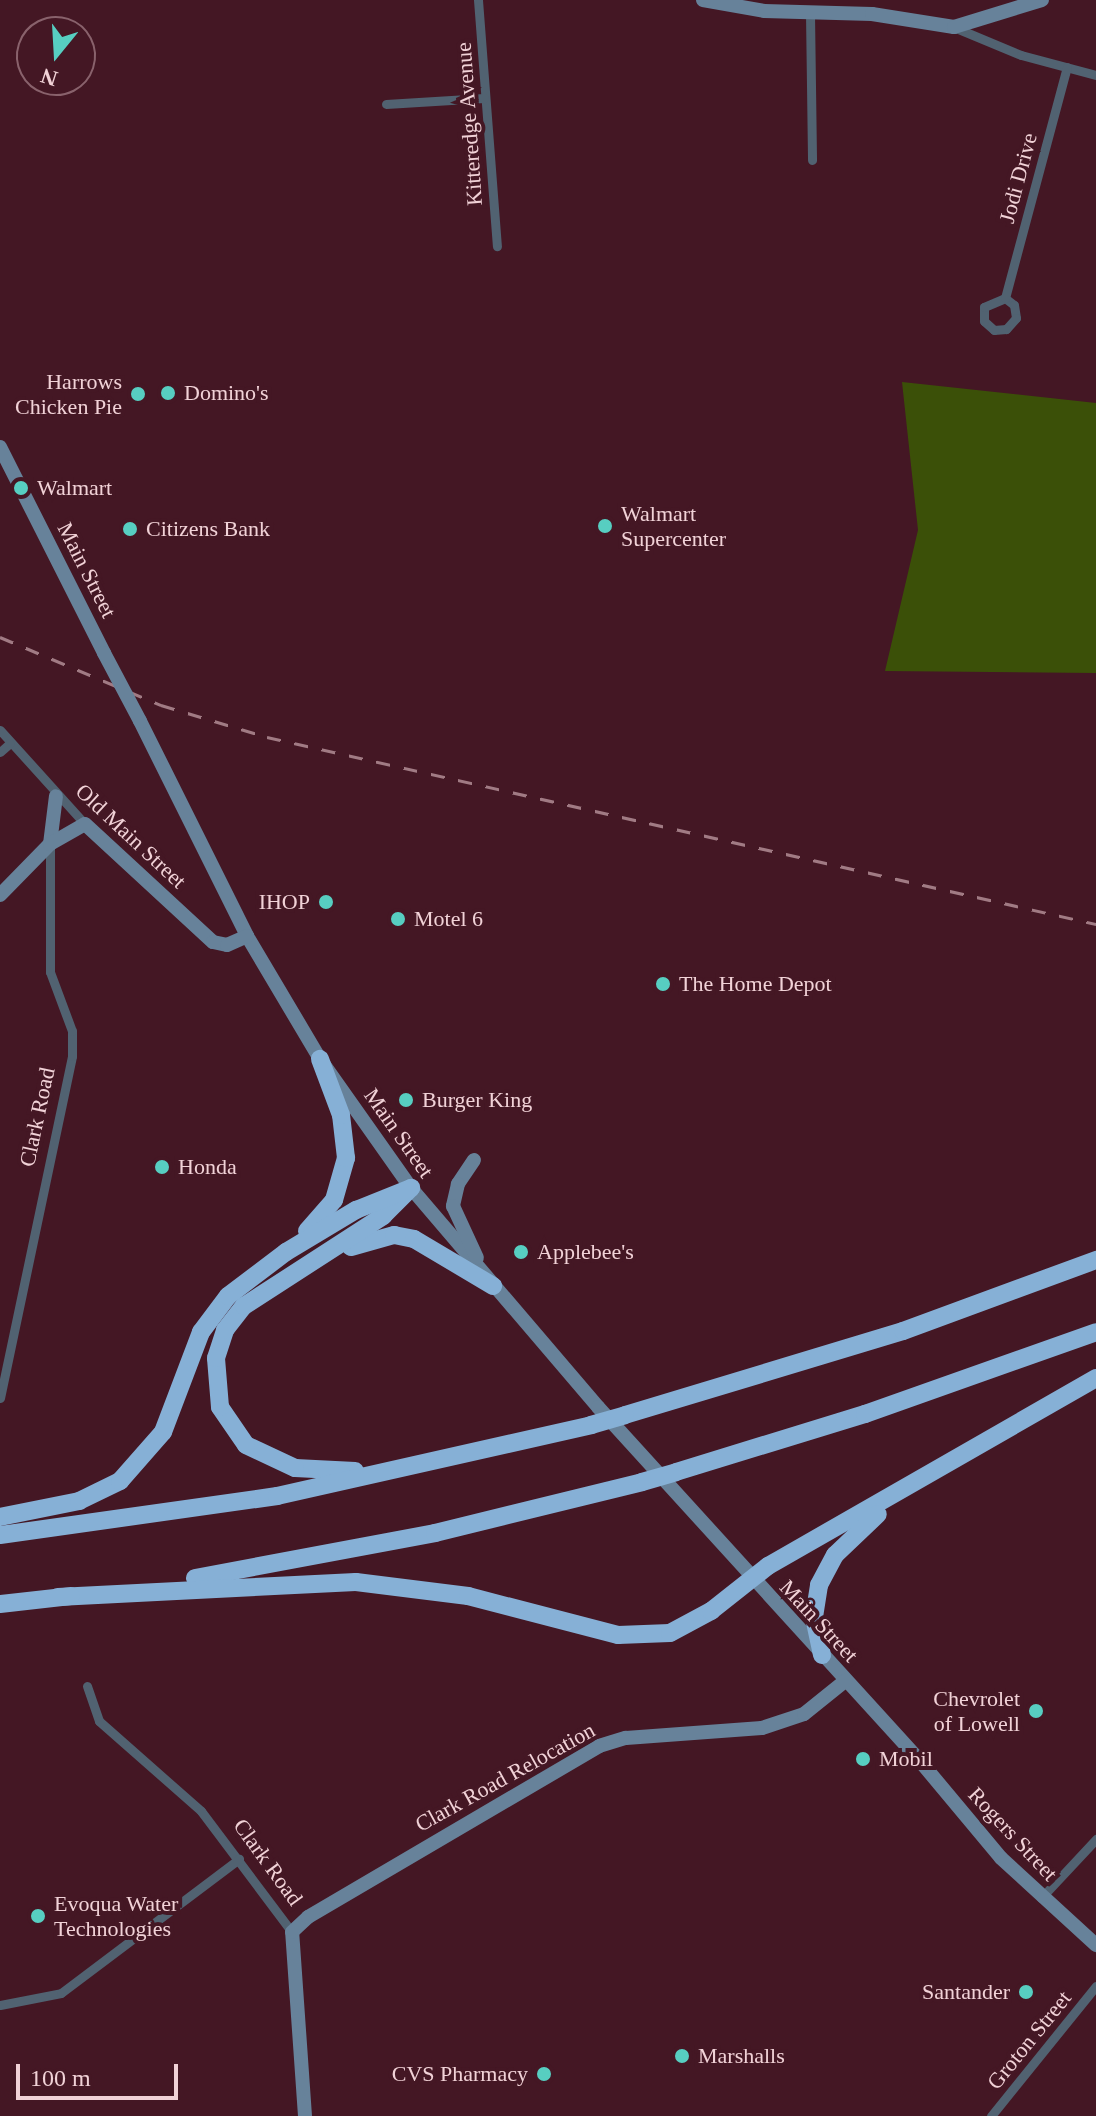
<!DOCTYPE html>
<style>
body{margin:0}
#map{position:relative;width:1096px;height:2116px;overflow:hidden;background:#441724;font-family:Georgia,serif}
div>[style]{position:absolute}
.green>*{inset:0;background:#3b5008}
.street>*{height:9px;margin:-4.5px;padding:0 4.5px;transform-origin:4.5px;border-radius:4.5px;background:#516271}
.secondary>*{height:14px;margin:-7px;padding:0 7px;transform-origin:7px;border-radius:7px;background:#67829a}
.highway>*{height:18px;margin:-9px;padding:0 9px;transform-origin:9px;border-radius:9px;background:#86b0d6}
.rail>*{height:3px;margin-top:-1.5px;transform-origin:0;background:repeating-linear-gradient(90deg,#a17b84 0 14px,transparent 0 28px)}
.secondary-bridge>*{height:14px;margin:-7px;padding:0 7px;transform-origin:7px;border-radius:7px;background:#67829a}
.highway-bridge>*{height:18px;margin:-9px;padding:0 9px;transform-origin:9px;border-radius:9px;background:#86b0d6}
.dots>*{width:22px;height:22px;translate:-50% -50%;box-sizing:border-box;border:4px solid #441724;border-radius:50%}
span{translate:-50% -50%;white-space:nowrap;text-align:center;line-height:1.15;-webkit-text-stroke:8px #441724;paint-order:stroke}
.street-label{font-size:22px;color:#f1d2d7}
.poi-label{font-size:22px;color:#f1d2d7}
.right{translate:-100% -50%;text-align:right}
.left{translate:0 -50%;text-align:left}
.north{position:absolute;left:16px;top:16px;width:80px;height:80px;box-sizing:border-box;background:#441724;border:2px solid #89626c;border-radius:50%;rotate:198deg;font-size:22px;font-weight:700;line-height:32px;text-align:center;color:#f1d2d7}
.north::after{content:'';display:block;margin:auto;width:28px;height:36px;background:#57cec1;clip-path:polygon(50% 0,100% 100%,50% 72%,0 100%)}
.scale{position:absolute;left:16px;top:2064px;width:162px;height:36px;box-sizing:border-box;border:4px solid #f1d2d7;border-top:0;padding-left:10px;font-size:24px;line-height:28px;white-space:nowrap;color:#f1d2d7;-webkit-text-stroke:6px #441724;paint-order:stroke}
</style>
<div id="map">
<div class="green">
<div style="clip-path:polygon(902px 382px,1096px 403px,1096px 673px,885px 671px,918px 530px)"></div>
</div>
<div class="street">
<div style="left:478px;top:0;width:247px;rotate:85.6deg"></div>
<div style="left:810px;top:14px;width:146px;rotate:89.2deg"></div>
<div style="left:956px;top:28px;width:70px;rotate:22.6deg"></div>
<div style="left:1021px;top:55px;width:78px;rotate:14.9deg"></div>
<div style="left:386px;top:104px;width:98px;rotate:-3.5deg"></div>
<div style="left:1005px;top:298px;width:11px;rotate:38deg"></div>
<div style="left:1014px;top:305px;width:13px;rotate:81deg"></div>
<div style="left:1016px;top:318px;width:15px;rotate:132deg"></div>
<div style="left:1006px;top:329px;width:12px;rotate:175deg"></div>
<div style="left:994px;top:330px;width:13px;rotate:-138deg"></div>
<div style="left:984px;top:321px;width:14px;rotate:-90deg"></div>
<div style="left:984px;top:307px;width:23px;rotate:-23deg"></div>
<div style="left:1005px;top:298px;width:239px;rotate:-75deg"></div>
<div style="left:0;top:730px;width:127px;rotate:47.9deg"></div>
<div style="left:0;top:752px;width:13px;rotate:-42deg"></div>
<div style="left:0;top:1398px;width:349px;rotate:-78.1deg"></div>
<div style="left:72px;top:1056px;width:25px;rotate:-90deg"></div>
<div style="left:72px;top:1031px;width:63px;rotate:-110.4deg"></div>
<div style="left:50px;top:972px;width:128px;rotate:-90deg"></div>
<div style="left:87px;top:1686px;width:37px;rotate:71deg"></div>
<div style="left:99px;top:1721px;width:136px;rotate:41.4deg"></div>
<div style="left:201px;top:1811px;width:151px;rotate:53.1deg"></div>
<div style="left:1041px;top:1898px;width:81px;rotate:-47deg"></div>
<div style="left:0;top:2005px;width:62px;rotate:-11.1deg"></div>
<div style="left:61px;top:1993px;width:223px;rotate:-37deg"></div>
<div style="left:991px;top:2116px;width:167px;rotate:-51.1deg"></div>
</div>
<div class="secondary">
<div style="left:703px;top:0;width:62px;rotate:10.2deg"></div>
<div style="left:764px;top:11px;width:108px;rotate:1.6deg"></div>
<div style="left:872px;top:14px;width:83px;rotate:9deg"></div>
<div style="left:954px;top:27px;width:92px;rotate:-17.1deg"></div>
<div style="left:0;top:447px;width:231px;rotate:63.2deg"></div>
<div style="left:140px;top:721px;width:240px;rotate:63.5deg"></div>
<div style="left:247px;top:936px;width:143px;rotate:59.3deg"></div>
<div style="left:320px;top:1059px;width:158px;rotate:54.8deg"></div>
<div style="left:411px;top:1188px;width:288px;rotate:49.5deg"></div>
<div style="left:598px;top:1407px;width:479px;rotate:47.7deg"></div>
<div style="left:920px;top:1761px;width:126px;rotate:50.1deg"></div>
<div style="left:1001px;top:1858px;width:129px;rotate:42.5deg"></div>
<div style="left:50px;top:844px;width:48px;rotate:-82.9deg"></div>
<div style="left:0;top:895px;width:71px;rotate:-45.6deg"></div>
<div style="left:50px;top:844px;width:40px;rotate:-29.7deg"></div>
<div style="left:85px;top:824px;width:174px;rotate:42.7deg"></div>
<div style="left:213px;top:942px;width:14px;rotate:12deg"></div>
<div style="left:227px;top:945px;width:22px;rotate:-24deg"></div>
<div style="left:474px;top:1160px;width:29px;rotate:124deg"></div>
<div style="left:458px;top:1184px;width:23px;rotate:103deg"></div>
<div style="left:453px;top:1206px;width:57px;rotate:65.2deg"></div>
<div style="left:305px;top:2116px;width:184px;rotate:-94deg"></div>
<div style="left:292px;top:1932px;width:22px;rotate:-43deg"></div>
<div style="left:308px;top:1917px;width:338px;rotate:-30.4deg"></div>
<div style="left:599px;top:1746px;width:28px;rotate:-17deg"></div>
<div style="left:626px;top:1738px;width:136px;rotate:-4.2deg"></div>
<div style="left:762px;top:1728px;width:44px;rotate:-18.4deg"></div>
<div style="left:804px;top:1714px;width:53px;rotate:-38.8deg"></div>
</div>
<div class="highway">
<div style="left:307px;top:1231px;width:41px;rotate:-48.9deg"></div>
<div style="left:334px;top:1200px;width:44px;rotate:-74.1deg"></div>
<div style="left:346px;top:1158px;width:43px;rotate:-96.6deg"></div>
<div style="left:341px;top:1115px;width:60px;rotate:-110.6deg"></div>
<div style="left:351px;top:1247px;width:45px;rotate:-15.6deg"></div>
<div style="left:394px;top:1235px;width:20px;rotate:11deg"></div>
<div style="left:414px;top:1239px;width:92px;rotate:30.7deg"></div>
<div style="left:625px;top:1415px;width:290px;rotate:-16.8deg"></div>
<div style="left:903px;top:1331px;width:206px;rotate:-20.2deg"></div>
<div style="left:355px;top:1471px;width:60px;rotate:-177.1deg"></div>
<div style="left:295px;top:1468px;width:54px;rotate:-154.9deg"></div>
<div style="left:246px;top:1445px;width:46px;rotate:-124.4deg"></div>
<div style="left:220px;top:1407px;width:49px;rotate:-94.7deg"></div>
<div style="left:216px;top:1358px;width:29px;rotate:-72deg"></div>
<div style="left:225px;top:1330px;width:31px;rotate:-52deg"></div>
<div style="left:244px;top:1306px;width:166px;rotate:-32.9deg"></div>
<div style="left:383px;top:1216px;width:40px;rotate:-45deg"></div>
<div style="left:676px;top:1472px;width:198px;rotate:-17.1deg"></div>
<div style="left:865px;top:1414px;width:245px;rotate:-19.5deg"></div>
<div style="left:0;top:1517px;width:81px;rotate:-11.4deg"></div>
<div style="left:79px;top:1501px;width:46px;rotate:-26deg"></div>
<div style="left:120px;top:1481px;width:65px;rotate:-48.7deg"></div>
<div style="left:163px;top:1432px;width:107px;rotate:-69.2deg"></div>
<div style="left:201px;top:1332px;width:45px;rotate:-53.1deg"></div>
<div style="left:228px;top:1296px;width:73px;rotate:-37.2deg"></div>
<div style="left:286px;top:1252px;width:82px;rotate:-31deg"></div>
<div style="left:356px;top:1210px;width:59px;rotate:-21.8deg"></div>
<div style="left:0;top:1535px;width:280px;rotate:-8deg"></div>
<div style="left:277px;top:1496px;width:322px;rotate:-12.7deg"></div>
<div style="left:195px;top:1578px;width:244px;rotate:-10.6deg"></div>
<div style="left:435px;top:1533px;width:213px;rotate:-13.8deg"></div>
<div style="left:58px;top:1597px;width:298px;rotate:-2.9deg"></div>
<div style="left:356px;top:1582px;width:113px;rotate:7.1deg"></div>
<div style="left:468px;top:1596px;width:155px;rotate:14.6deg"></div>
<div style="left:618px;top:1635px;width:52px;rotate:-2.2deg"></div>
<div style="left:670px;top:1633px;width:47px;rotate:-28.2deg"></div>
<div style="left:711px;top:1611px;width:73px;rotate:-38.3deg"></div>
<div style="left:768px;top:1566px;width:378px;rotate:-29.8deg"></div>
<div style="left:0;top:1604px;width:71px;rotate:-6.4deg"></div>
<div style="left:822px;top:1655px;width:39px;rotate:-102deg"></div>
<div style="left:814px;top:1617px;width:32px;rotate:-81deg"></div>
<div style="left:819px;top:1585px;width:34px;rotate:-62deg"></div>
<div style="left:835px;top:1555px;width:59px;rotate:-43.6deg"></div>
</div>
<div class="rail">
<div style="left:0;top:637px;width:175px;rotate:22.9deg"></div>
<div style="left:161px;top:705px;width:111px;rotate:16.8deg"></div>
<div style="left:267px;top:737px;width:850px;rotate:12.71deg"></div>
</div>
<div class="secondary-bridge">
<div style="left:104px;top:653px;width:77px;rotate:62.1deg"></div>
</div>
<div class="highway-bridge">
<div style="left:591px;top:1425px;width:35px;rotate:-16deg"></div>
<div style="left:642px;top:1482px;width:35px;rotate:-16deg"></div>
</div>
<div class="dots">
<div style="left:168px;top:393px;background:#57cec1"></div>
<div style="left:138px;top:394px;background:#57cec1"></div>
<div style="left:21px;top:488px;background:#57cec1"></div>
<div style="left:605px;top:526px;background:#57cec1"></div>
<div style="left:130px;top:529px;background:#57cec1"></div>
<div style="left:326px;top:902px;background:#57cec1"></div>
<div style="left:398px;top:919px;background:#57cec1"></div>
<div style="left:663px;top:984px;background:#57cec1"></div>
<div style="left:406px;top:1100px;background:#57cec1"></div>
<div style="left:162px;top:1167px;background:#57cec1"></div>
<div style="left:521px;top:1252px;background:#57cec1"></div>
<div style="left:1036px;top:1711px;background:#57cec1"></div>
<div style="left:863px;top:1759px;background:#57cec1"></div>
<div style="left:38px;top:1916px;background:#57cec1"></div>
<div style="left:1026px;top:1992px;background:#57cec1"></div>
<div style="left:682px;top:2056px;background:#57cec1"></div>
<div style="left:544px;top:2074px;background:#57cec1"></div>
</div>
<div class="street-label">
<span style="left:469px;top:124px;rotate:-94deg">Kitteredge Avenue</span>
<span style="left:1018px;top:178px;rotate:-75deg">Jodi Drive</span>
<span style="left:87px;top:570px;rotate:63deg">Main Street</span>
<span style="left:131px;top:836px;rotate:43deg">Old Main Street</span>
<span style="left:37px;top:1117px;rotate:-78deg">Clark Road</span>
<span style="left:399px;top:1133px;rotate:55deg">Main Street</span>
<span style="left:819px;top:1621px;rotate:47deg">Main Street</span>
<span style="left:505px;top:1777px;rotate:-29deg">Clark Road Relocation</span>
<span style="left:1013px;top:1834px;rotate:47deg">Rogers Street</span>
<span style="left:268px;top:1862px;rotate:54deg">Clark Road</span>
<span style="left:1029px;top:2040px;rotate:-51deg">Groton Street</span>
</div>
<div class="poi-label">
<span class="right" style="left:122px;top:394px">Harrows<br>Chicken Pie</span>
<span class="left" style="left:184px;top:393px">Domino's</span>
<span class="left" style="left:37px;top:488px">Walmart</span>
<span class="left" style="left:621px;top:526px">Walmart<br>Supercenter</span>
<span class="left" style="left:146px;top:529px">Citizens Bank</span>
<span class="right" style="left:310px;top:902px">IHOP</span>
<span class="left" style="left:414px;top:919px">Motel 6</span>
<span class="left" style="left:679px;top:984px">The Home Depot</span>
<span class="left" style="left:422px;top:1100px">Burger King</span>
<span class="left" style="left:178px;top:1167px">Honda</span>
<span class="left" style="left:537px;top:1252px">Applebee's</span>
<span class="right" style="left:1020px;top:1711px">Chevrolet<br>of Lowell</span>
<span class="left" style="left:879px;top:1759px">Mobil</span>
<span class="left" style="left:54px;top:1916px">Evoqua Water<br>Technologies</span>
<span class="right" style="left:1010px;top:1992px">Santander</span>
<span class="left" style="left:698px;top:2056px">Marshalls</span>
<span class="right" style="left:528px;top:2074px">CVS Pharmacy</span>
</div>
<div class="north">N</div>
<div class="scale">100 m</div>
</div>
